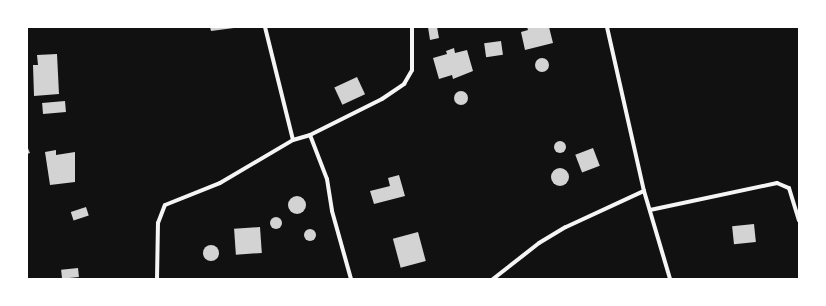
<!DOCTYPE html>
<style>
body{margin:0}
#map{position:relative;width:826px;height:306px;overflow:hidden;background:#111;font-family:"Archivo Narrow",sans-serif}
div>[style]{position:absolute}
.building>*{inset:0;background:#d3d3d3;transform-origin:0 0}
.round{border-radius:50%}
.minor>*{height:4px;margin:-2px;padding:0 2px;transform-origin:2px;border-radius:2px;background:#f5f5f5}
span{translate:-50% -50%;white-space:nowrap;text-align:center;line-height:1.15;-webkit-text-stroke:3px #fff;paint-order:stroke}
.frame{position:absolute;inset:0;border:28px solid #fff;pointer-events:none}
</style>
<div id="map">
<div class="building">
<div style="clip-path:polygon(210px 27px,234px 27px,234px 28px,211px 31px)"></div>
<div style="clip-path:polygon(428px 27px,437px 27px,439px 38px,430px 40px)"></div>
<div style="clip-path:polygon(527px 27px,549px 27px,553px 43px,525px 50px,521px 32px,528px 30px)"></div>
<div style="left:501px;top:41px;width:14px;height:17px;rotate:82deg"></div>
<div style="clip-path:polygon(454px 48px,455px 53px,467px 50px,473px 71px,453px 79px,452px 75px,439px 79px,433px 58px,447px 54px,446px 51px)"></div>
<div style="clip-path:polygon(57px 54px,59px 94px,34px 96px,33px 65px,38px 65px,37px 55px)"></div>
<div class="round" style="left:535px;top:58px;width:14px;height:14px"></div>
<div style="left:357px;top:77px;width:19px;height:25px;rotate:65deg"></div>
<div class="round" style="left:454px;top:91px;width:14px;height:14px"></div>
<div style="left:65px;top:101px;width:11px;height:23px;rotate:85deg"></div>
<div class="round" style="left:554px;top:141px;width:12px;height:12px"></div>
<div style="clip-path:polygon(27px 146px,30px 153px,27px 154px)"></div>
<div style="left:593px;top:148px;width:19px;height:19px;rotate:69deg"></div>
<div style="clip-path:polygon(56px 150px,56px 155px,75px 152px,75px 182px,50px 185px,45px 152px)"></div>
<div class="round" style="left:551px;top:168px;width:18px;height:18px"></div>
<div style="clip-path:polygon(399px 175px,405px 196px,374px 204px,370px 191px,390px 186px,388px 178px)"></div>
<div class="round" style="left:288px;top:196px;width:18px;height:18px"></div>
<div style="left:86px;top:207px;width:9px;height:16px;rotate:72deg"></div>
<div class="round" style="left:270px;top:217px;width:12px;height:12px"></div>
<div style="left:754px;top:224px;width:18px;height:22px;rotate:84deg"></div>
<div style="left:260px;top:227px;width:26px;height:26px;rotate:86deg"></div>
<div class="round" style="left:304px;top:229px;width:12px;height:12px"></div>
<div style="left:418px;top:232px;width:30px;height:26px;rotate:75deg"></div>
<div class="round" style="left:203px;top:245px;width:16px;height:16px"></div>
<div style="left:78px;top:268px;width:9px;height:17px;rotate:84deg"></div>
</div>
<div class="minor">
<div style="left:265px;top:27px;width:116px;rotate:76.1deg"></div>
<div style="left:607px;top:27px;width:168px;rotate:77.3deg"></div>
<div style="left:644px;top:191px;width:92px;rotate:73.5deg"></div>
<div style="left:310px;top:135px;width:80px;rotate:-26.6deg"></div>
<div style="left:382px;top:99px;width:27px;rotate:-34deg"></div>
<div style="left:404px;top:84px;width:16px;rotate:-60deg"></div>
<div style="left:412px;top:70px;width:43px;rotate:-90deg"></div>
<div style="left:650px;top:210px;width:130px;rotate:-12deg"></div>
<div style="left:777px;top:183px;width:13px;rotate:23deg"></div>
<div style="left:789px;top:188px;width:34px;rotate:73deg"></div>
<div style="left:157px;top:279px;width:56px;rotate:-89deg"></div>
<div style="left:158px;top:223px;width:19px;rotate:-69deg"></div>
<div style="left:165px;top:205px;width:59px;rotate:-21.8deg"></div>
<div style="left:220px;top:183px;width:85px;rotate:-30.5deg"></div>
<div style="left:293px;top:140px;width:18px;rotate:-16deg"></div>
<div style="left:310px;top:135px;width:47px;rotate:68.9deg"></div>
<div style="left:327px;top:179px;width:32px;rotate:81deg"></div>
<div style="left:332px;top:211px;width:71px;rotate:74.4deg"></div>
<div style="left:493px;top:279px;width:58px;rotate:-38deg"></div>
<div style="left:539px;top:243px;width:31px;rotate:-31deg"></div>
<div style="left:566px;top:227px;width:86px;rotate:-24.8deg"></div>
</div>
<div class="frame"></div>
</div>
